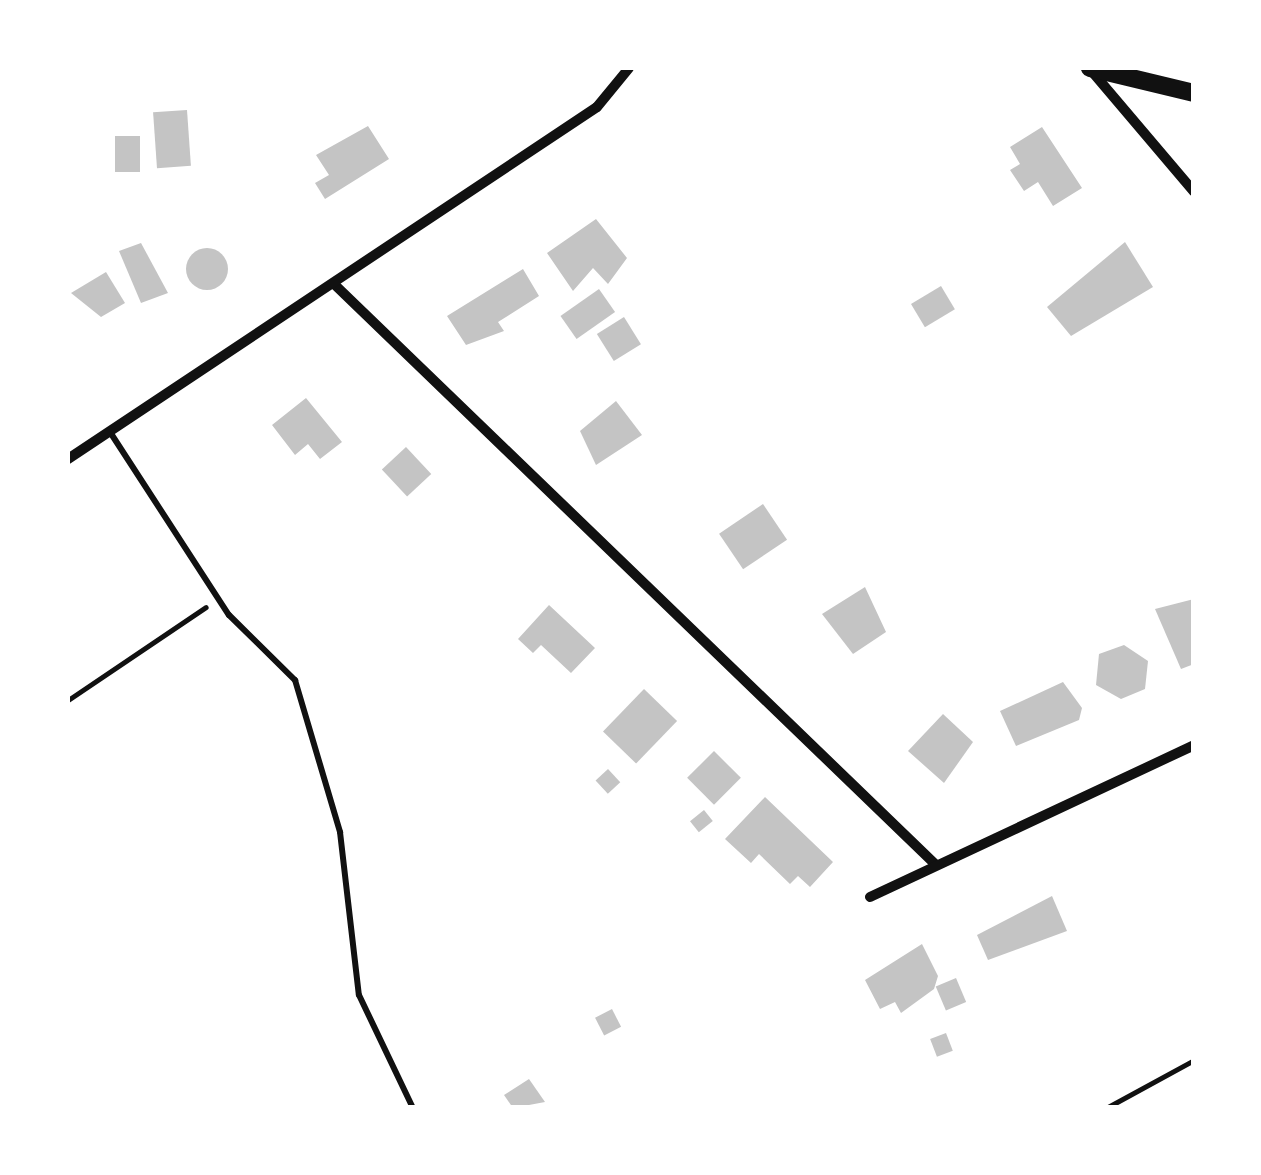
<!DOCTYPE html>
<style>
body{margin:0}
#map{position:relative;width:1261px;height:1175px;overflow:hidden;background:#fff;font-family:Barlow,sans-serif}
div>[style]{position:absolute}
.building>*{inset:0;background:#c4c4c4;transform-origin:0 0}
.round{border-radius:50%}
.path>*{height:5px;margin:-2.5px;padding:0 2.5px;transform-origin:2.5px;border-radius:2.5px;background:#111}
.service>*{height:6px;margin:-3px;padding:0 3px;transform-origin:3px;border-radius:3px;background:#111}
.minor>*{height:10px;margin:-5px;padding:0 5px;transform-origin:5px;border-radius:5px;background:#111}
.tertiary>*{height:18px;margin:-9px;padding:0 9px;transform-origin:9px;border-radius:9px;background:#111}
span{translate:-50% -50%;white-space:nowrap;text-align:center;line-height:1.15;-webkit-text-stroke:8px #fff;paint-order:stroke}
.frame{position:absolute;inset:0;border:70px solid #fff;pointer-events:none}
</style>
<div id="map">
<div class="building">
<div style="left:187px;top:110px;width:56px;height:34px;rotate:86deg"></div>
<div style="clip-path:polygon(368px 126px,389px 159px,325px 199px,315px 183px,329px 175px,316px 155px)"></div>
<div style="clip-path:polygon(1042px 127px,1082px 188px,1053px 206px,1038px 182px,1024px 191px,1010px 170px,1020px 164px,1010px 147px)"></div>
<div style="left:115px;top:136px;width:25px;height:36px"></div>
<div style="clip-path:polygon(596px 219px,627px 258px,608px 284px,593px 268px,573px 291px,547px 253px)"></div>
<div style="clip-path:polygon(1125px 242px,1153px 287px,1071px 336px,1047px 307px)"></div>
<div style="clip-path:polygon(141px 243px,168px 293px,141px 303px,119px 251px)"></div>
<div class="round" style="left:186px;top:248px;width:42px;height:42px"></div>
<div style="clip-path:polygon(523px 269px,539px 296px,498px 322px,504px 331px,466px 345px,447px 316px)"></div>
<div style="clip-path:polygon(106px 272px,125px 303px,101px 317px,71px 293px)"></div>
<div style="left:941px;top:286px;width:27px;height:35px;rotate:59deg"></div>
<div style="left:599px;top:289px;width:28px;height:47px;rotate:55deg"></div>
<div style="left:624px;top:317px;width:32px;height:32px;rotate:58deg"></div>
<div style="clip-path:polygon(306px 398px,342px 442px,320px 459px,308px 444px,295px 455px,272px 425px)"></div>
<div style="clip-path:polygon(616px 401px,642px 435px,596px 465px,580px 431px)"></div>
<div style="left:406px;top:447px;width:37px;height:33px;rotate:47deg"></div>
<div style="left:763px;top:504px;width:43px;height:53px;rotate:56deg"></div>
<div style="clip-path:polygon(865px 587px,886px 632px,853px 654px,822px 614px)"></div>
<div style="clip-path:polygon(1194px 599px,1194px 664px,1181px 669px,1155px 609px)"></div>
<div style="clip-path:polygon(549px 605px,595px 648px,571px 673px,541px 645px,533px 653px,518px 639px)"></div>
<div style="clip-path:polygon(1124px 645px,1148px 661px,1145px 689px,1121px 699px,1096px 685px,1099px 654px)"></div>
<div style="clip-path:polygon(1063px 682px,1082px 708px,1079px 720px,1016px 746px,1000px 711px)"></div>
<div style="left:644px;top:689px;width:46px;height:59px;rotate:44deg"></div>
<div style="clip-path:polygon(943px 714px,973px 742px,944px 783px,908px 751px)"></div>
<div style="left:714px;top:751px;width:38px;height:38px;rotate:45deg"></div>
<div style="left:608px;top:769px;width:18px;height:17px;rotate:47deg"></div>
<div style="clip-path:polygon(765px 797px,833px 862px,810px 887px,798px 876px,790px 884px,759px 854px,751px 863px,725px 839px)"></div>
<div style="left:704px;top:810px;width:14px;height:18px;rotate:51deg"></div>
<div style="clip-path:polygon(1052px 896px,1067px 931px,988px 960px,977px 935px)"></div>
<div style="clip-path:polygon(922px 944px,938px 976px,934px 989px,901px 1013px,895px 1002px,880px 1009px,865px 980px)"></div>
<div style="left:956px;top:978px;width:26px;height:22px;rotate:67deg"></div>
<div style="left:612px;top:1009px;width:20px;height:19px;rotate:63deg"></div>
<div style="left:946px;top:1033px;width:19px;height:17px;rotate:69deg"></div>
<div style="clip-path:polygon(529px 1079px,545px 1102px,513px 1108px,504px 1095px)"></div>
</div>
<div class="path">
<div style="left:68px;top:700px;width:166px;rotate:-34deg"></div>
<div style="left:1106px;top:1108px;width:100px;rotate:-28.6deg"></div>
</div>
<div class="service">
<div style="left:110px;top:432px;width:218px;rotate:57deg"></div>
<div style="left:229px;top:615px;width:93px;rotate:44.6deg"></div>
<div style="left:295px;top:680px;width:159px;rotate:73.5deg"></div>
<div style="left:340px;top:832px;width:164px;rotate:83.4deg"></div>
<div style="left:359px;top:995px;width:125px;rotate:64.5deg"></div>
</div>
<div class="minor">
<div style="left:1089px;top:68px;width:162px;rotate:49.7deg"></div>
<div style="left:334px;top:284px;width:835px;rotate:43.98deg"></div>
<div style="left:68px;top:459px;width:635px;rotate:-33.64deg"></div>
<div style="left:597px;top:107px;width:50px;rotate:-50.6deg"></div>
<div style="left:870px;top:897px;width:358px;rotate:-25.1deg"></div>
</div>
<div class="tertiary">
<div style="left:1090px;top:68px;width:107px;rotate:13.5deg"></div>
</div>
<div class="frame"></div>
</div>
